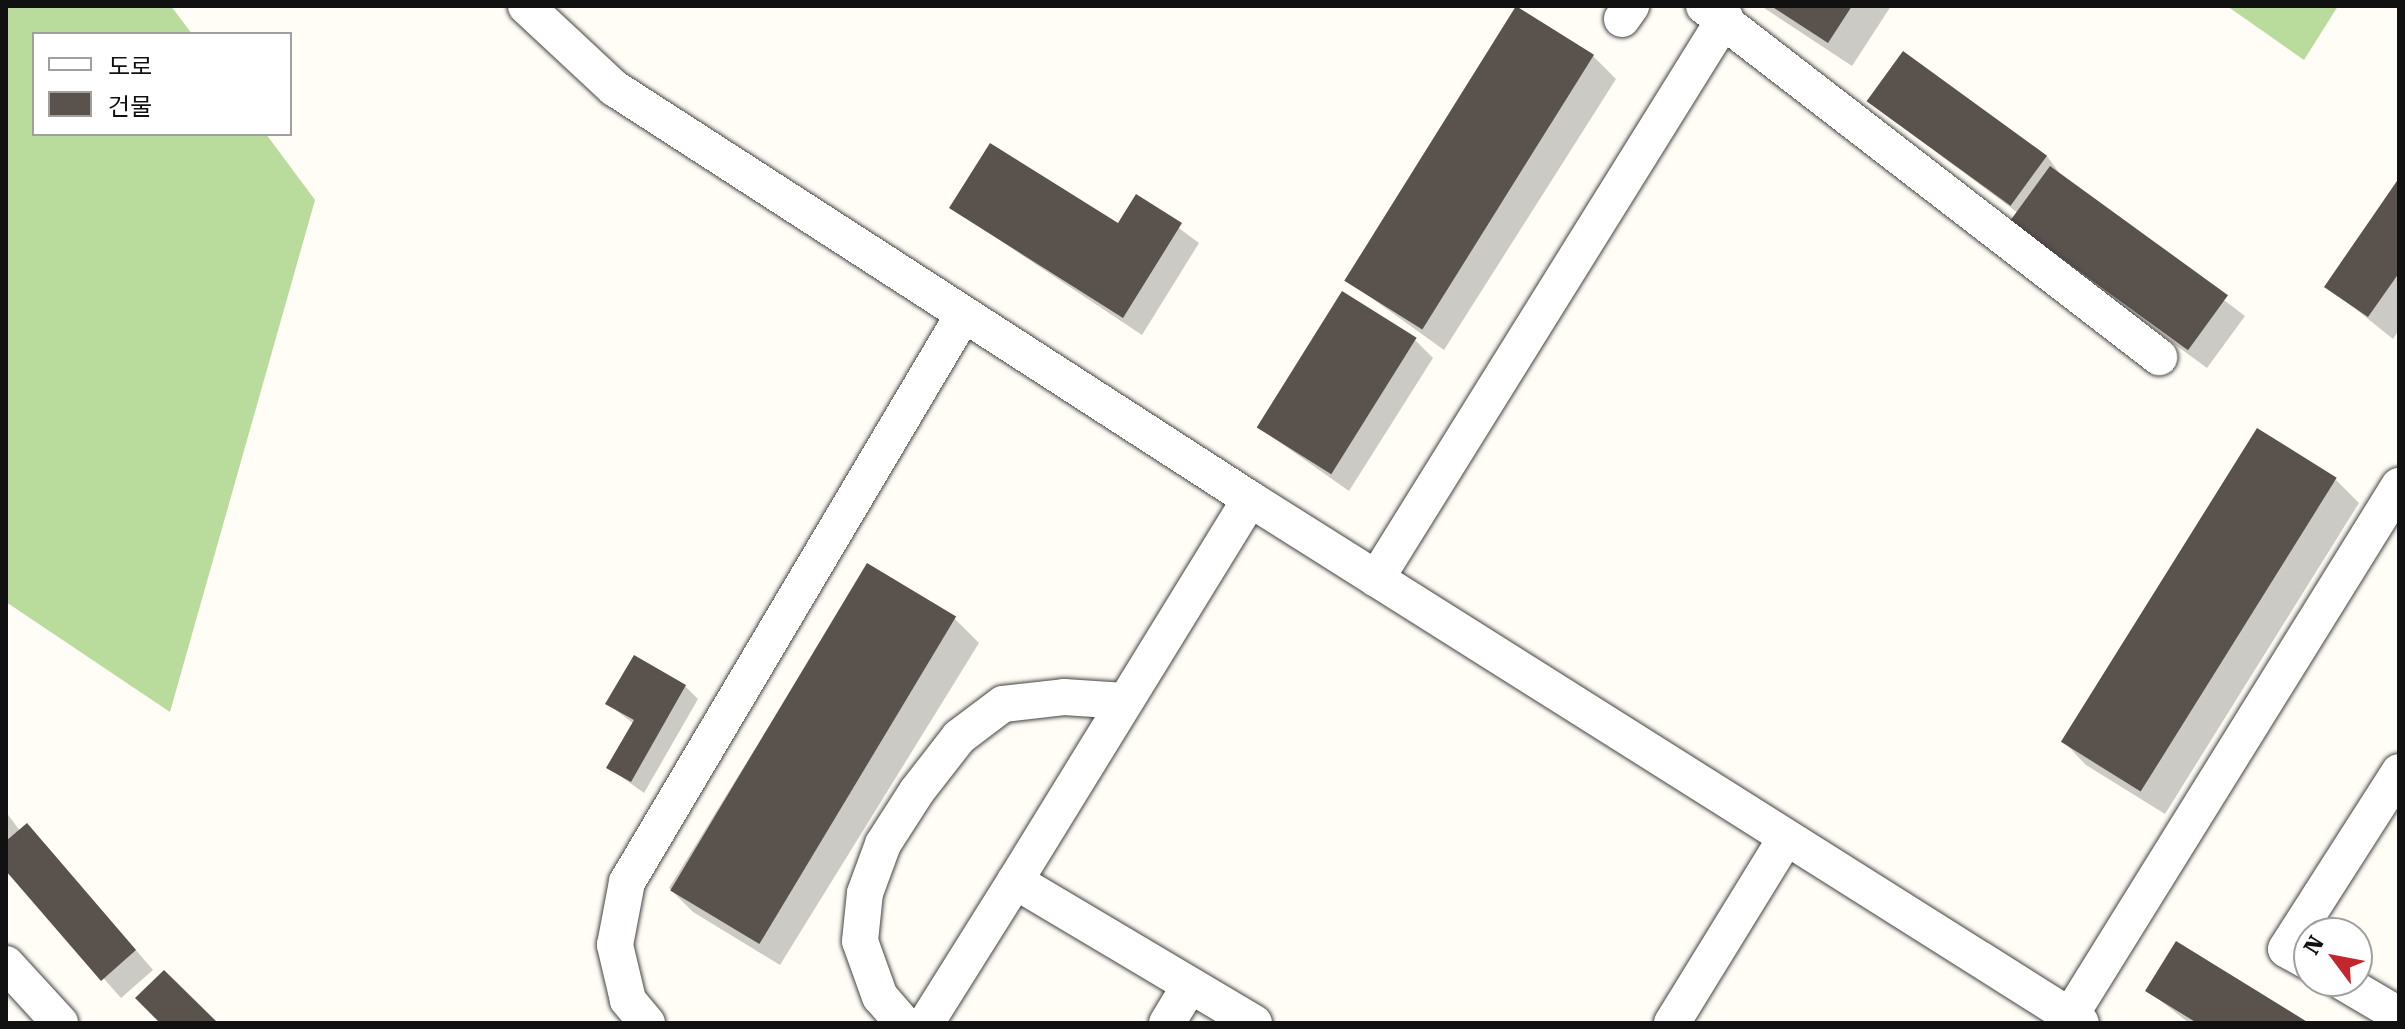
<!DOCTYPE html>
<meta charset="utf-8">
<style>
body{margin:0}
#map{position:relative;width:2405px;height:1029px;overflow:hidden;background:#fffdf5;font-family:"Roboto Serif","Noto Sans KR",serif}
div>[style]{position:absolute}
.forest>*{inset:0;background:#b9dc9c}
.shadow>*{inset:0;background:#0003}
.building>*{inset:0;background:#5a524d;transform-origin:0 0}
.roads{filter:drop-shadow(0 0 2px #444) drop-shadow(0 0 2px #444)}
.minor>*{height:36px;margin:-18px;padding:0 18px;transform-origin:18px;border-radius:18px;background:#fff}
span{translate:-50% -50%;white-space:nowrap;text-align:center;line-height:1.15;-webkit-text-stroke:8px #fff;paint-order:stroke}
.frame{position:absolute;inset:0;border:8px solid #111;pointer-events:none}
.legend{position:absolute;left:32px;top:32px;width:260px;height:104px;box-sizing:border-box;background:#fff;border:2px solid #a0a0a0;margin:0;padding:10px 14px;list-style:none;font-size:24px;color:#111}
.legend li{display:flex;align-items:center;gap:16px;height:40px}
.legend b{width:40px;border:2px solid #a0a0a0}
.north{position:absolute;left:2293px;top:917px;width:80px;height:80px;box-sizing:border-box;background:#fff;border:2px solid #a0a0a0;border-radius:50%;rotate:302deg;font-size:22px;font-weight:700;line-height:32px;text-align:center;color:#111}
.north::after{content:'';display:block;margin:auto;width:28px;height:36px;background:#c4262e;clip-path:polygon(50% 0,100% 100%,50% 72%,0 100%)}
</style>
<div id="map">
<div class="forest">
<div style="clip-path:polygon(6px 6px,171px 6px,192px 34px,34px 34px,34px 134px,266px 134px,315px 200px,170px 712px,6px 602px)"></div>
<div style="clip-path:polygon(2227px 6px,2338px 6px,2304px 60px)"></div>
</div>
<div class="shadow">
<div style="clip-path:polygon(1761px 6px,1891px 6px,1852px 66px)"></div>
<div style="clip-path:polygon(1904px 54px,2047px 156px,2063px 178px,2245px 316px,2207px 368px,2031px 239px,2018px 213px,1869px 102px)"></div>
<div style="clip-path:polygon(1592px 55px,1616px 79px,1444px 350px,1345px 279px)"></div>
<div style="clip-path:polygon(2399px 182px,2399px 330px,2393px 339px,2327px 286px)"></div>
<div style="clip-path:polygon(1137px 197px,1199px 243px,1142px 335px,951px 208px,1119px 226px)"></div>
<div style="clip-path:polygon(1414px 339px,1433px 358px,1349px 491px,1258px 427px)"></div>
<div style="clip-path:polygon(2336px 480px,2359px 503px,2165px 814px,2086px 765px,2063px 741px)"></div>
<div style="clip-path:polygon(868px 566px,955px 619px,979px 643px,780px 965px,693px 912px,669px 888px)"></div>
<div style="clip-path:polygon(685px 686px,698px 699px,644px 793px,609px 768px,634px 724px,608px 704px)"></div>
<div style="clip-path:polygon(6px 812px,20px 831px,45px 844px,153px 970px,121px 998px,6px 868px)"></div>
<div style="clip-path:polygon(2148px 991px,2305px 1023px,2189px 1023px)"></div>
</div>
<div class="building">
<div style="left:1516px;top:6px;width:92px;height:324px;rotate:32deg"></div>
<div style="clip-path:polygon(1771px 6px,1852px 6px,1828px 43px)"></div>
<div style="left:1903px;top:51px;width:178px;height:62px;rotate:36deg"></div>
<div style="clip-path:polygon(990px 143px,1118px 223px,1136px 194px,1182px 223px,1123px 318px,949px 208px)"></div>
<div style="left:2050px;top:166px;width:220px;height:68px;rotate:36deg"></div>
<div style="clip-path:polygon(2399px 178px,2399px 273px,2368px 317px,2324px 287px)"></div>
<div style="left:1342px;top:291px;width:88px;height:161px;rotate:32deg"></div>
<div style="left:2257px;top:428px;width:94px;height:370px;rotate:32deg"></div>
<div style="left:867px;top:563px;width:104px;height:382px;rotate:31deg"></div>
<div style="clip-path:polygon(634px 655px,686px 685px,631px 782px,606px 768px,634px 720px,605px 704px)"></div>
<div style="clip-path:polygon(27px 823px,136px 950px,101px 981px,6px 871px,6px 841px)"></div>
<div style="clip-path:polygon(2176px 941px,2309px 1023px,2197px 1023px,2145px 991px)"></div>
<div style="clip-path:polygon(164px 970px,218px 1023px,160px 1023px,135px 998px)"></div>
</div>
<div class="roads">
<div class="minor">
<div style="left:526px;top:6px;width:120px;rotate:43deg"></div>
<div style="left:614px;top:88px;width:757px;rotate:32.87deg"></div>
<div style="left:1704px;top:6px;width:575px;rotate:37.65deg"></div>
<div style="left:1622px;top:19px;width:16px;rotate:-55deg"></div>
<div style="left:1376px;top:579px;width:661px;rotate:-58.11deg"></div>
<div style="left:1015px;top:881px;width:448px;rotate:-58.4deg"></div>
<div style="left:1250px;top:499px;width:982px;rotate:32.23deg"></div>
<div style="left:2309px;top:962px;width:26px;rotate:-151deg"></div>
<div style="left:2286px;top:949px;width:210px;rotate:-57.4deg"></div>
<div style="left:6px;top:964px;width:80px;rotate:47.5deg"></div>
<div style="left:2341px;top:981px;width:67px;rotate:30.4deg"></div>
<div style="left:2070px;top:1016px;width:624px;rotate:-58.17deg"></div>
<div style="left:647px;top:1023px;width:30px;rotate:-130deg"></div>
<div style="left:628px;top:1000px;width:57px;rotate:-103.3deg"></div>
<div style="left:615px;top:945px;width:64px;rotate:-79.2deg"></div>
<div style="left:627px;top:882px;width:657px;rotate:-59.34deg"></div>
<div style="left:903px;top:1023px;width:35px;rotate:-131deg"></div>
<div style="left:880px;top:997px;width:59px;rotate:-109.7deg"></div>
<div style="left:860px;top:941px;width:48px;rotate:-84.1deg"></div>
<div style="left:865px;top:893px;width:52px;rotate:-69.8deg"></div>
<div style="left:883px;top:844px;width:63px;rotate:-57.3deg"></div>
<div style="left:917px;top:791px;width:68px;rotate:-52.1deg"></div>
<div style="left:959px;top:737px;width:55px;rotate:-36.9deg"></div>
<div style="left:1003px;top:704px;width:61px;rotate:-6.5deg"></div>
<div style="left:1064px;top:697px;width:61px;rotate:3.8deg"></div>
<div style="left:926px;top:1023px;width:168px;rotate:-57.9deg"></div>
<div style="left:1015px;top:881px;width:278px;rotate:30.7deg"></div>
<div style="left:1167px;top:1023px;width:44px;rotate:-58.8deg"></div>
<div style="left:1672px;top:1023px;width:216px;rotate:-58.4deg"></div>
</div>
</div>
<div class="frame"></div>
<ul class="legend">
<li><b style="height:10px;background:#fff"></b>도로</li>
<li><b style="height:22px;background:#5a524d"></b>건물</li>
</ul>
<div class="north">N</div>
</div>
